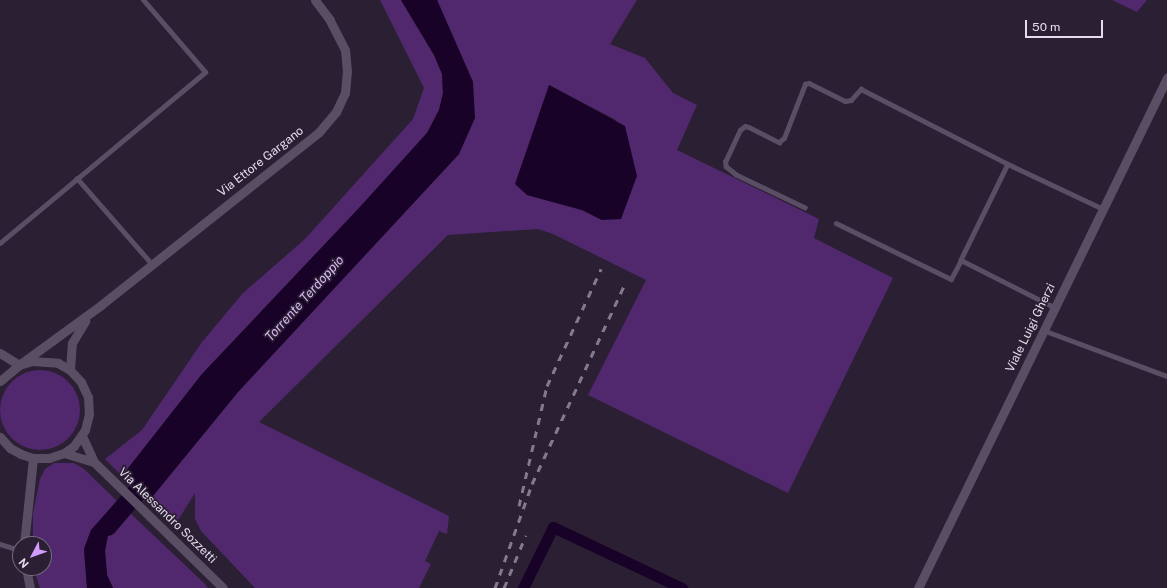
<!DOCTYPE html>
<style>
body{margin:0}
#map{position:relative;width:1167px;height:588px;overflow:hidden;background:#2a1f33;font-family:"Public Sans",sans-serif}
div>[style]{position:absolute}
.green>*{inset:0;background:#51286d}
.round{border-radius:50%}
.water>*{inset:0;background:#180227}
.canal>*{height:11px;margin:-5.5px;padding:0 5.5px;transform-origin:5.5px;border-radius:5.5px;background:#180227}
.river>*{height:19px;margin:-9.5px;padding:0 9.5px;transform-origin:9.5px;border-radius:9.5px;background:#180227}
.lane>*{height:4.5px;margin:-2.25px;padding:0 2.25px;transform-origin:2.25px;border-radius:2.25px;background:#5a4e65}
.street>*{height:9px;margin:-4.5px;padding:0 4.5px;transform-origin:4.5px;border-radius:4.5px;background:#5a4e65}
.rail>*{height:3px;margin-top:-1.5px;transform-origin:0;background:repeating-linear-gradient(90deg,#847a8b 0 7px,transparent 0 14px)}
span{translate:-50% -50%;white-space:nowrap;text-align:center;line-height:1.15;-webkit-text-stroke:3.5px #2a1f33;paint-order:stroke}
.street-label{font-size:12px;color:#e4dcea}
.water-label{font-size:13px;color:#dbb8f8;font-style:italic}
.north{position:absolute;left:12px;top:536px;width:40px;height:40px;box-sizing:border-box;background:#2a1f33;border:1px solid #746b7c;border-radius:50%;rotate:229deg;font-size:11px;font-weight:700;line-height:16px;text-align:center;color:#e4dcea}
.north::after{content:'';display:block;margin:auto;width:14px;height:18px;background:#d29cfd;clip-path:polygon(50% 0,100% 100%,50% 72%,0 100%)}
.scale{position:absolute;left:1025px;top:20px;width:78px;height:18px;box-sizing:border-box;border:2px solid #e4dcea;border-top:0;padding-left:5px;font-size:12px;line-height:14px;white-space:nowrap;color:#e4dcea;-webkit-text-stroke:3px #2a1f33;paint-order:stroke}
</style>
<div id="map">
<div class="green">
<div style="clip-path:polygon(380px 0,401px 0,434px 55px,442px 74px,443px 93px,439px 110px,427px 133px,359px 208px,202px 374px,122px 476px,105px 459px,142px 430px,202px 342px,243px 293px,305px 239px,413px 119px,424px 88px)"></div>
<div style="clip-path:polygon(evenodd,437px 0,637px 0,610px 44px,645px 58px,673px 93px,697px 105px,677px 150px,819px 219px,814px 238px,893px 278px,788px 493px,588px 395px,646px 280px,553px 234px,538px 229px,448px 235px,259px 422px,449px 516px,447px 534px,439px 531px,425px 561px,431px 564px,419px 588px,255px 588px,201px 531px,195px 519px,195px 493px,175px 525px,148px 502px,238px 392px,459px 154px,473px 82px,437px 0,549px 85px,616px 120px,602px 220px,582px 210px,527px 195px,549px 85px)"></div>
<div style="clip-path:polygon(1112px 0,1147px 0,1137px 12px)"></div>
<div class="round" style="left:0;top:370px;width:80px;height:80px"></div>
<div style="clip-path:polygon(54px 463px,74px 463px,84px 469px,117px 501px,91px 530px,84px 549px,87px 588px,40px 588px,36px 576px,35px 568px,44px 568px,44px 544px,33px 544px,33px 513px,40px 479px,45px 469px)"></div>
<div style="clip-path:polygon(129px 512px,204px 583px,208px 588px,113px 588px,107px 575px,105px 551px,108px 535px)"></div>
</div>
<div class="water">
<div style="clip-path:polygon(401px 0,437px 0,473px 82px,475px 118px,459px 154px,238px 392px,148px 502px,122px 476px,202px 374px,359px 208px,427px 133px,439px 110px,443px 93px,442px 74px,434px 55px)"></div>
<div style="clip-path:polygon(549px 85px,625px 126px,637px 176px,621px 219px,602px 220px,582px 210px,527px 195px,515px 184px)"></div>
<div style="clip-path:polygon(117px 501px,129px 512px,108px 535px,105px 551px,107px 575px,113px 588px,87px 588px,84px 549px,91px 530px)"></div>
</div>
<div class="canal">
<div style="left:523px;top:588px;width:68px;rotate:-63.8deg"></div>
<div style="left:553px;top:527px;width:143px;rotate:25.3deg"></div>
</div>
<div class="river">
<div style="left:107px;top:526px;width:72px;rotate:-49.5deg"></div>
</div>
<div class="lane">
<div style="left:1008px;top:164px;width:105px;rotate:25.3deg"></div>
<div style="left:77px;top:178px;width:114px;rotate:48.9deg"></div>
<div style="left:805px;top:208px;width:76px;rotate:-154.4deg"></div>
<div style="left:736px;top:175px;width:13px;rotate:-141deg"></div>
<div style="left:726px;top:167px;width:5px;rotate:-101deg"></div>
<div style="left:725px;top:162px;width:35px;rotate:-65deg"></div>
<div style="left:740px;top:130px;width:6px;rotate:-39deg"></div>
<div style="left:745px;top:126px;width:4px;rotate:14deg"></div>
<div style="left:749px;top:127px;width:34px;rotate:27deg"></div>
<div style="left:779px;top:142px;width:6px;rotate:-39deg"></div>
<div style="left:784px;top:138px;width:58px;rotate:-68.7deg"></div>
<div style="left:805px;top:84px;width:4px;rotate:-14deg"></div>
<div style="left:809px;top:83px;width:40px;rotate:26.6deg"></div>
<div style="left:845px;top:101px;width:6px;rotate:-9deg"></div>
<div style="left:851px;top:100px;width:15px;rotate:-48deg"></div>
<div style="left:861px;top:89px;width:165px;rotate:27deg"></div>
<div style="left:1008px;top:164px;width:107px;rotate:116.1deg"></div>
<div style="left:836px;top:223px;width:128px;rotate:26deg"></div>
<div style="left:951px;top:279px;width:21px;rotate:-62deg"></div>
<div style="left:961px;top:260px;width:106px;rotate:26.8deg"></div>
<div style="left:0;top:243px;width:267px;rotate:-39.8deg"></div>
<div style="left:205px;top:72px;width:95px;rotate:-130.7deg"></div>
<div style="left:1043px;top:330px;width:132px;rotate:20.4deg"></div>
<div style="left:0;top:544px;width:21px;rotate:17deg"></div>
</div>
<div class="street">
<div style="left:0;top:353px;width:22px;rotate:32deg"></div>
<div style="left:19px;top:365px;width:102px;rotate:-36.2deg"></div>
<div style="left:101px;top:305px;width:278px;rotate:-38.4deg"></div>
<div style="left:319px;top:132px;width:26px;rotate:-50deg"></div>
<div style="left:336px;top:112px;width:21px;rotate:-65deg"></div>
<div style="left:345px;top:93px;width:21px;rotate:-85deg"></div>
<div style="left:347px;top:72px;width:22px;rotate:-95deg"></div>
<div style="left:345px;top:50px;width:34px;rotate:-117deg"></div>
<div style="left:330px;top:20px;width:25px;rotate:-127deg"></div>
<div style="left:70px;top:370px;width:27px;rotate:-86deg"></div>
<div style="left:72px;top:343px;width:26px;rotate:-59deg"></div>
<div style="left:0;top:381px;width:25px;rotate:-40deg"></div>
<div style="left:19px;top:365px;width:14px;rotate:-17deg"></div>
<div style="left:32px;top:361px;width:26px;rotate:4deg"></div>
<div style="left:58px;top:363px;width:14px;rotate:30deg"></div>
<div style="left:70px;top:370px;width:16px;rotate:47deg"></div>
<div style="left:81px;top:382px;width:17px;rotate:65deg"></div>
<div style="left:88px;top:397px;width:17px;rotate:87deg"></div>
<div style="left:89px;top:414px;width:16px;rotate:104deg"></div>
<div style="left:85px;top:430px;width:19px;rotate:125deg"></div>
<div style="left:74px;top:446px;width:12px;rotate:145deg"></div>
<div style="left:64px;top:453px;width:16px;rotate:162deg"></div>
<div style="left:49px;top:458px;width:16px;rotate:180deg"></div>
<div style="left:33px;top:458px;width:13px;rotate:-162deg"></div>
<div style="left:21px;top:454px;width:13px;rotate:-151deg"></div>
<div style="left:10px;top:448px;width:15px;rotate:-132deg"></div>
<div style="left:82px;top:436px;width:29px;rotate:65deg"></div>
<div style="left:94px;top:462px;width:180px;rotate:44.3deg"></div>
<div style="left:64px;top:453px;width:31px;rotate:17deg"></div>
<div style="left:24px;top:544px;width:86px;rotate:-84deg"></div>
<div style="left:26px;top:568px;width:20px;rotate:79deg"></div>
<div style="left:918px;top:588px;width:568px;rotate:-63.98deg"></div>
</div>
<div class="rail">
<div style="left:519px;top:506px;width:123px;rotate:-76.9deg"></div>
<div style="left:547px;top:386px;width:129px;rotate:-65.2deg"></div>
<div style="left:495px;top:588px;width:110px;rotate:-70.4deg"></div>
<div style="left:532px;top:484px;width:218px;rotate:-65.1deg"></div>
<div style="left:504px;top:588px;width:57px;rotate:-67.5deg"></div>
</div>
<div class="street-label">
<span style="left:261px;top:162px;rotate:-38deg">Via Ettore Gargano</span>
<span style="left:1031px;top:328px;rotate:-64deg">Viale Luigi Gherzi</span>
<span style="left:167px;top:516px;rotate:44deg">Via Alessandro Sozzetti</span>
</div>
<div class="water-label">
<span style="left:305px;top:299px;rotate:-48deg">Torrente Terdoppio</span>
</div>
<div class="north">N</div>
<div class="scale">50 m</div>
</div>
